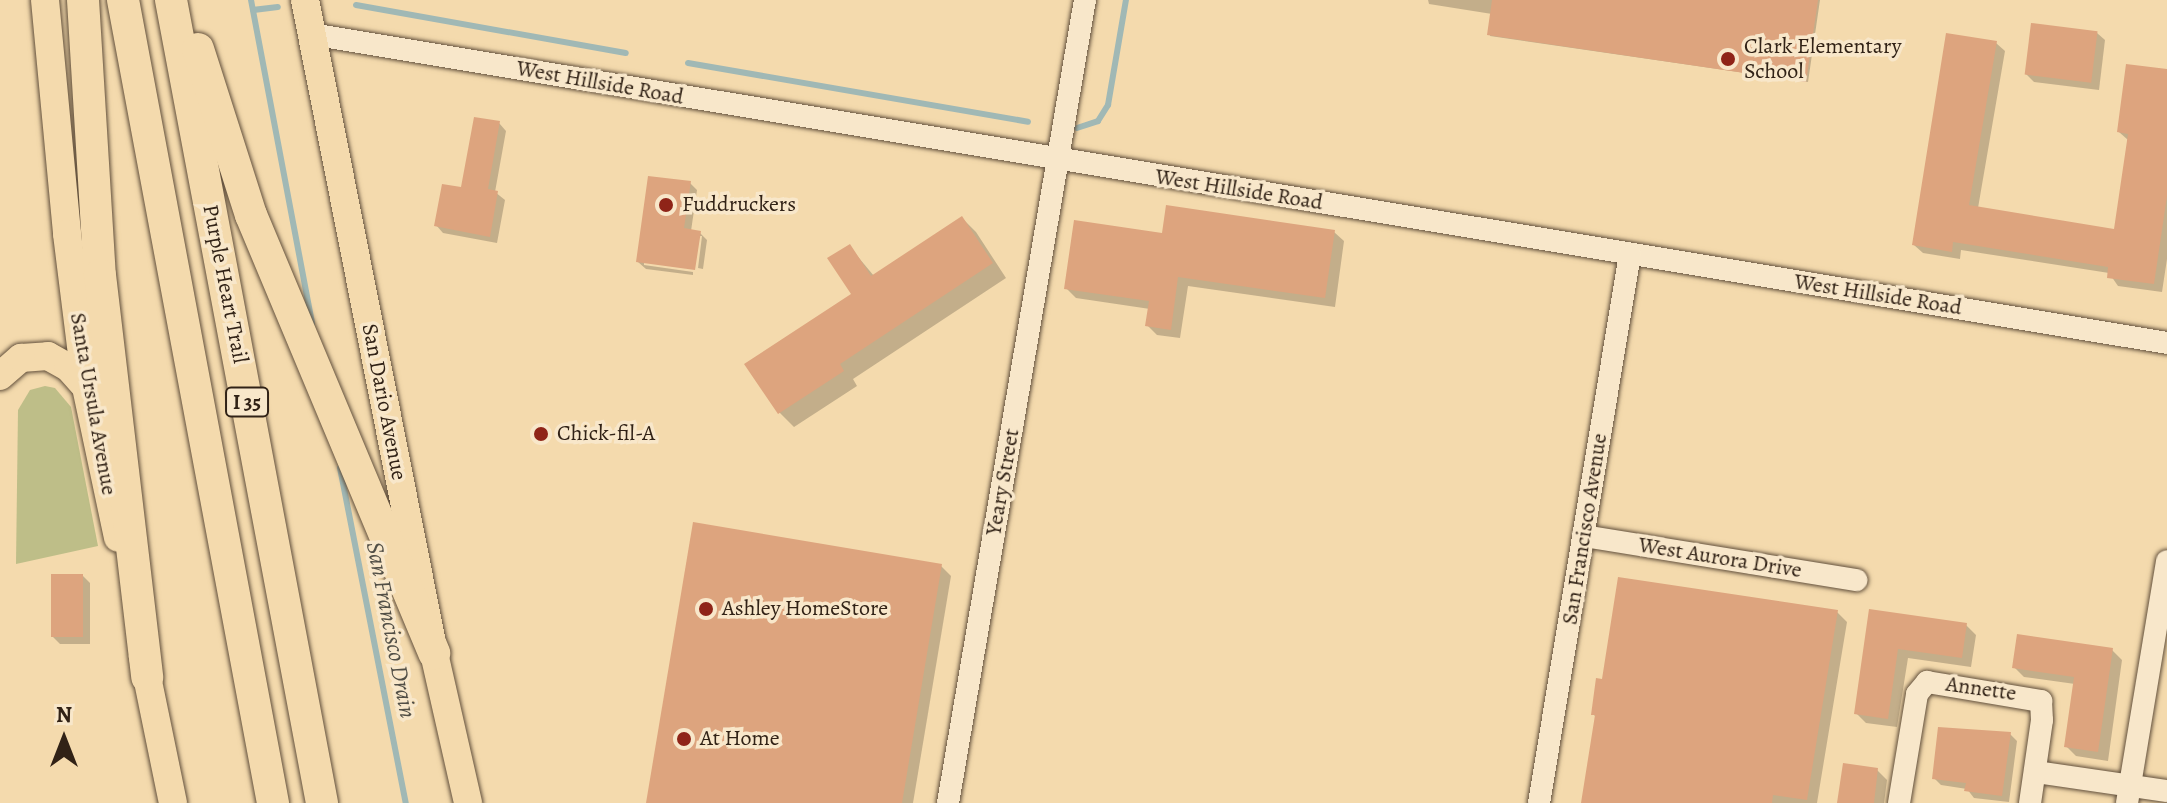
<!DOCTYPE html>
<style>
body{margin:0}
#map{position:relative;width:2167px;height:803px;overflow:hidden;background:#f4daad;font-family:Alegreya,serif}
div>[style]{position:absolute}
.green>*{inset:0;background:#bebe88}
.shadow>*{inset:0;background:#0003}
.stream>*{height:6px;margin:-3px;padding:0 3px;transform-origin:3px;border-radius:3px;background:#a0b8b5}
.building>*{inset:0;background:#dda47e;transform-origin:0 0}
.roads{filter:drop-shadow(0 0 2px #62503c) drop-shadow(0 0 2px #62503c)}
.minor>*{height:22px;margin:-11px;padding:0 11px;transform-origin:11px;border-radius:11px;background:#f8e7ca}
.major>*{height:28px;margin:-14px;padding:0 14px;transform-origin:14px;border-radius:14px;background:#f4daad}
.highway>*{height:32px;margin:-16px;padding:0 16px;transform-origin:16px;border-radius:16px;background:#f4daad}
.dots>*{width:22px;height:22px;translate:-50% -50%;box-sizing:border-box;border:4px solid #f8e7ca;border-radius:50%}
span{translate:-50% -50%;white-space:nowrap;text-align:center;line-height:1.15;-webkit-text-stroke:7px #f8e7ca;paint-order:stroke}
.shield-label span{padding:2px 6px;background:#f8e7ca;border:2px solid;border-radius:6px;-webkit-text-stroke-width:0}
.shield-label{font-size:20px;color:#312216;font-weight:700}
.poi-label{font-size:22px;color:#312216}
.left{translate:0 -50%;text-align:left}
.street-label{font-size:22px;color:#312216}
.water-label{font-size:24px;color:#524f46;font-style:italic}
.north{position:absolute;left:24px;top:699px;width:80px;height:80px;-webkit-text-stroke:6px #f8e7ca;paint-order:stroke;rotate:0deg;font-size:22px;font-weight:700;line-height:32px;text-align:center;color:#312216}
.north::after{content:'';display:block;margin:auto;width:28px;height:36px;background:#312216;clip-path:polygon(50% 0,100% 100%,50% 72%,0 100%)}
</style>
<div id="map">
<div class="green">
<div style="clip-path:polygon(45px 386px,55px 388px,71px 407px,98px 546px,16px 564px,18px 410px,30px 390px)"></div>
</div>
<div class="shadow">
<div style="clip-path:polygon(1428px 0,1820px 0,1808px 82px,1490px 36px,1492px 14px,1429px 4px)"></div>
<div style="clip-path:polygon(2097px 33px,2105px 40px,2099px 90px,2034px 82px,2026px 74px)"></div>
<div style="clip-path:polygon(1996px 43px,2005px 51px,1978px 208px,2116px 231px,2128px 140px,2119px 132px,2167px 71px,2167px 259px,2162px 292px,2118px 286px,2109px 273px,1961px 250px,1960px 259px,1923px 253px,1914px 245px)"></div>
<div style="clip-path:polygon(499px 123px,506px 131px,495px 192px,505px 200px,497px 243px,443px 233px,436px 225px,463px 190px)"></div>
<div style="clip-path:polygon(690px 183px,697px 190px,691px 231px,700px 233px,707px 240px,703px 269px,698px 268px,702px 236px,698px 236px,644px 261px,644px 265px,693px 272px,693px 275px,646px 269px,638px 262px)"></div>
<div style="clip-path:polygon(962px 218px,976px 232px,1006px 278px,853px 379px,857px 386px,794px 427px,780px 413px,747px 365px,854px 294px,849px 246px,874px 276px)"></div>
<div style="clip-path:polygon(1334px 232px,1344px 241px,1335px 307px,1188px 286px,1180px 338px,1157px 335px,1147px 325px,1150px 309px,1076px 298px,1066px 288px,1164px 235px)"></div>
<div style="clip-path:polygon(941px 566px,951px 576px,913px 803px,648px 803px)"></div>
<div style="clip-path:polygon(83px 576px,90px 583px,90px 644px,60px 644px,53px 637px)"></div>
<div style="clip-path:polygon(1870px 611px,1966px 625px,1976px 635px,1971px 667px,1908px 658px,1897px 727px,1866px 723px,1856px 713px)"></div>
<div style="clip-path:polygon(1837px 612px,1847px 622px,1817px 803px,1583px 803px,1596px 717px,1593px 714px)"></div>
<div style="clip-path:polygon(2112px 650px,2122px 660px,2108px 761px,2076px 756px,2066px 746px,2075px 684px,2024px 677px,2014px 667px)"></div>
<div style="clip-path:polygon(2010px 734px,2017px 741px,2009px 802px,1974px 798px,1967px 789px,1941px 785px,1934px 778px)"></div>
<div style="clip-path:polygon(1877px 770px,1887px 780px,1884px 803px,1839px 803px)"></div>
</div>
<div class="stream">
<div style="left:251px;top:0;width:329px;rotate:79.3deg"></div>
<div style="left:356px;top:5px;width:274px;rotate:10.1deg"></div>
<div style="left:253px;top:10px;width:25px;rotate:-7deg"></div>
<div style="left:688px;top:63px;width:345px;rotate:9.8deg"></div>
<div style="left:1077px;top:128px;width:22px;rotate:-18deg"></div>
<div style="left:1098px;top:121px;width:19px;rotate:-58deg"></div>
<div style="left:1108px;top:105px;width:107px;rotate:-80.3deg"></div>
<div style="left:340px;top:468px;width:341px;rotate:78.9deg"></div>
</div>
<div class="building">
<div style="clip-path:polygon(1492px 0,1818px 0,1806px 82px,1487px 35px)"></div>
<div style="left:2031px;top:23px;width:67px;height:52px;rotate:7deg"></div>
<div style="clip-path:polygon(1946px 33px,1997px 41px,1969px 205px,2114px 229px,2128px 134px,2117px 132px,2126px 64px,2167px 69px,2167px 196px,2154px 284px,2107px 278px,2108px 267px,1953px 242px,1952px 252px,1912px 245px)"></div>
<div style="clip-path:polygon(474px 117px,500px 121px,488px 189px,498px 191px,490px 237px,434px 226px,442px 184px,461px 187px)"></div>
<div style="clip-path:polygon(648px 176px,691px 181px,684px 228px,701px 231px,695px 270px,636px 262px)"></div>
<div style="clip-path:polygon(1166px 205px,1335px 230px,1325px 298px,1178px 277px,1171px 330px,1145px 326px,1149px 301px,1064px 289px,1074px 220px,1162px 233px)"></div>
<div style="clip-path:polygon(962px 216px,993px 263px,840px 364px,844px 371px,778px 414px,744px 364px,851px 294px,827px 258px,850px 244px,871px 276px)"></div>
<div style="clip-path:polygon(693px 522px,942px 564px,902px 803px,646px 803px)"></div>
<div style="left:51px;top:574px;width:32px;height:63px"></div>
<div style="clip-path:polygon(1618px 577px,1838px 610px,1807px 800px,1773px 795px,1772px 803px,1581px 803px,1595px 715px,1591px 715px,1596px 678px,1602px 679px)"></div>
<div style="clip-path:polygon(1869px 609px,1967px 623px,1962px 658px,1898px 649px,1888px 719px,1854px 714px)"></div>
<div style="clip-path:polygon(2017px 634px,2113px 648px,2098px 752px,2064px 747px,2074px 677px,2012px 668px)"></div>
<div style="clip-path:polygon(1938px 727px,2011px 732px,2002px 796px,1964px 791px,1966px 783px,1932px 779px)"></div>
<div style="clip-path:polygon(1843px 763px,1878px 768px,1874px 803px,1837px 803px)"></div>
</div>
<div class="roads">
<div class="minor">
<div style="left:311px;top:34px;width:1882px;rotate:9.45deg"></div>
<div style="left:1584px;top:536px;width:276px;rotate:9.2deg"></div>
<div style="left:2036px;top:772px;width:132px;rotate:8.3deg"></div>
<div style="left:948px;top:803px;width:815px;rotate:-80.32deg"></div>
<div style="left:1539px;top:803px;width:556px;rotate:-80.59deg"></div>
<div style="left:1899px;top:803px;width:110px;rotate:-80.6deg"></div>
<div style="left:1917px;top:694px;width:16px;rotate:-50deg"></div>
<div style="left:1927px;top:682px;width:116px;rotate:9.5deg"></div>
<div style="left:2041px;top:701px;width:19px;rotate:87deg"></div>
<div style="left:2042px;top:720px;width:84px;rotate:98.2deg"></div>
<div style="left:2127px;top:803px;width:245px;rotate:-80.6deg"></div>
</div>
<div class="major">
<div style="left:45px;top:0;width:235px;rotate:84.6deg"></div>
<div style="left:67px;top:234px;width:154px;rotate:82.9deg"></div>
<div style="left:86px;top:387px;width:154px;rotate:78deg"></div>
<div style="left:305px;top:0;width:666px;rotate:78.83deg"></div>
<div style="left:434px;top:653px;width:154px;rotate:77.2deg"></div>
<div style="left:0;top:376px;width:28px;rotate:-41deg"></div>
<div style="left:21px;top:358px;width:27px;rotate:-4deg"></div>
<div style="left:48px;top:356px;width:23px;rotate:29deg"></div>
<div style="left:68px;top:367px;width:27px;rotate:48deg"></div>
<div style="left:143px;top:657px;width:149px;rotate:78.4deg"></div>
</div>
<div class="highway">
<div style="left:83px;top:0;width:276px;rotate:86.5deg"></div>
<div style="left:100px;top:275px;width:405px;rotate:83.3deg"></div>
<div style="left:123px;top:0;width:817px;rotate:79.42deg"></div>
<div style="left:171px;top:0;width:817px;rotate:79.35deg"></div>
<div style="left:198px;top:49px;width:174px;rotate:72.3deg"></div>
<div style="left:251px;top:215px;width:475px;rotate:67.3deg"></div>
</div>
</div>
<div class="dots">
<div style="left:1728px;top:59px;background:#8f2418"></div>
<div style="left:666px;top:205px;background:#8f2418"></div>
<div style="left:541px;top:434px;background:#8f2418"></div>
<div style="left:706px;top:609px;background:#8f2418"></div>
<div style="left:684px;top:739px;background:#8f2418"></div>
</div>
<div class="shield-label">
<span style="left:247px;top:402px">I 35</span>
</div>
<div class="poi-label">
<span class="left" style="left:1744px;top:59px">Clark Elementary<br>School</span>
<span class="left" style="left:682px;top:205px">Fuddruckers</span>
<span class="left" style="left:557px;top:434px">Chick-fil-A</span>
<span class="left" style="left:722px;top:609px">Ashley HomeStore</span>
<span class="left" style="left:700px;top:739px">At Home</span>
</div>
<div class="street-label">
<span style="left:600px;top:83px;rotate:10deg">West Hillside Road</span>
<span style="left:1239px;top:190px;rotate:9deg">West Hillside Road</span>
<span style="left:225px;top:284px;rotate:79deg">Purple Heart Trail</span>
<span style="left:1878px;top:295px;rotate:9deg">West Hillside Road</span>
<span style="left:384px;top:402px;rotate:79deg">San Dario Avenue</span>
<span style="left:93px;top:404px;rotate:80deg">Santa Ursula Avenue</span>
<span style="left:1003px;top:482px;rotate:-80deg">Yeary Street</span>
<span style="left:1585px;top:529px;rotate:-81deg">San Francisco Avenue</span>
<span style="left:1720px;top:558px;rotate:9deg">West Aurora Drive</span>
<span style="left:1981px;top:689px;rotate:8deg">Annette</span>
</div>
<div class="water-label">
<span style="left:391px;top:630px;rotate:79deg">San Francisco Drain</span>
</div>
<div class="north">N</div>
</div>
